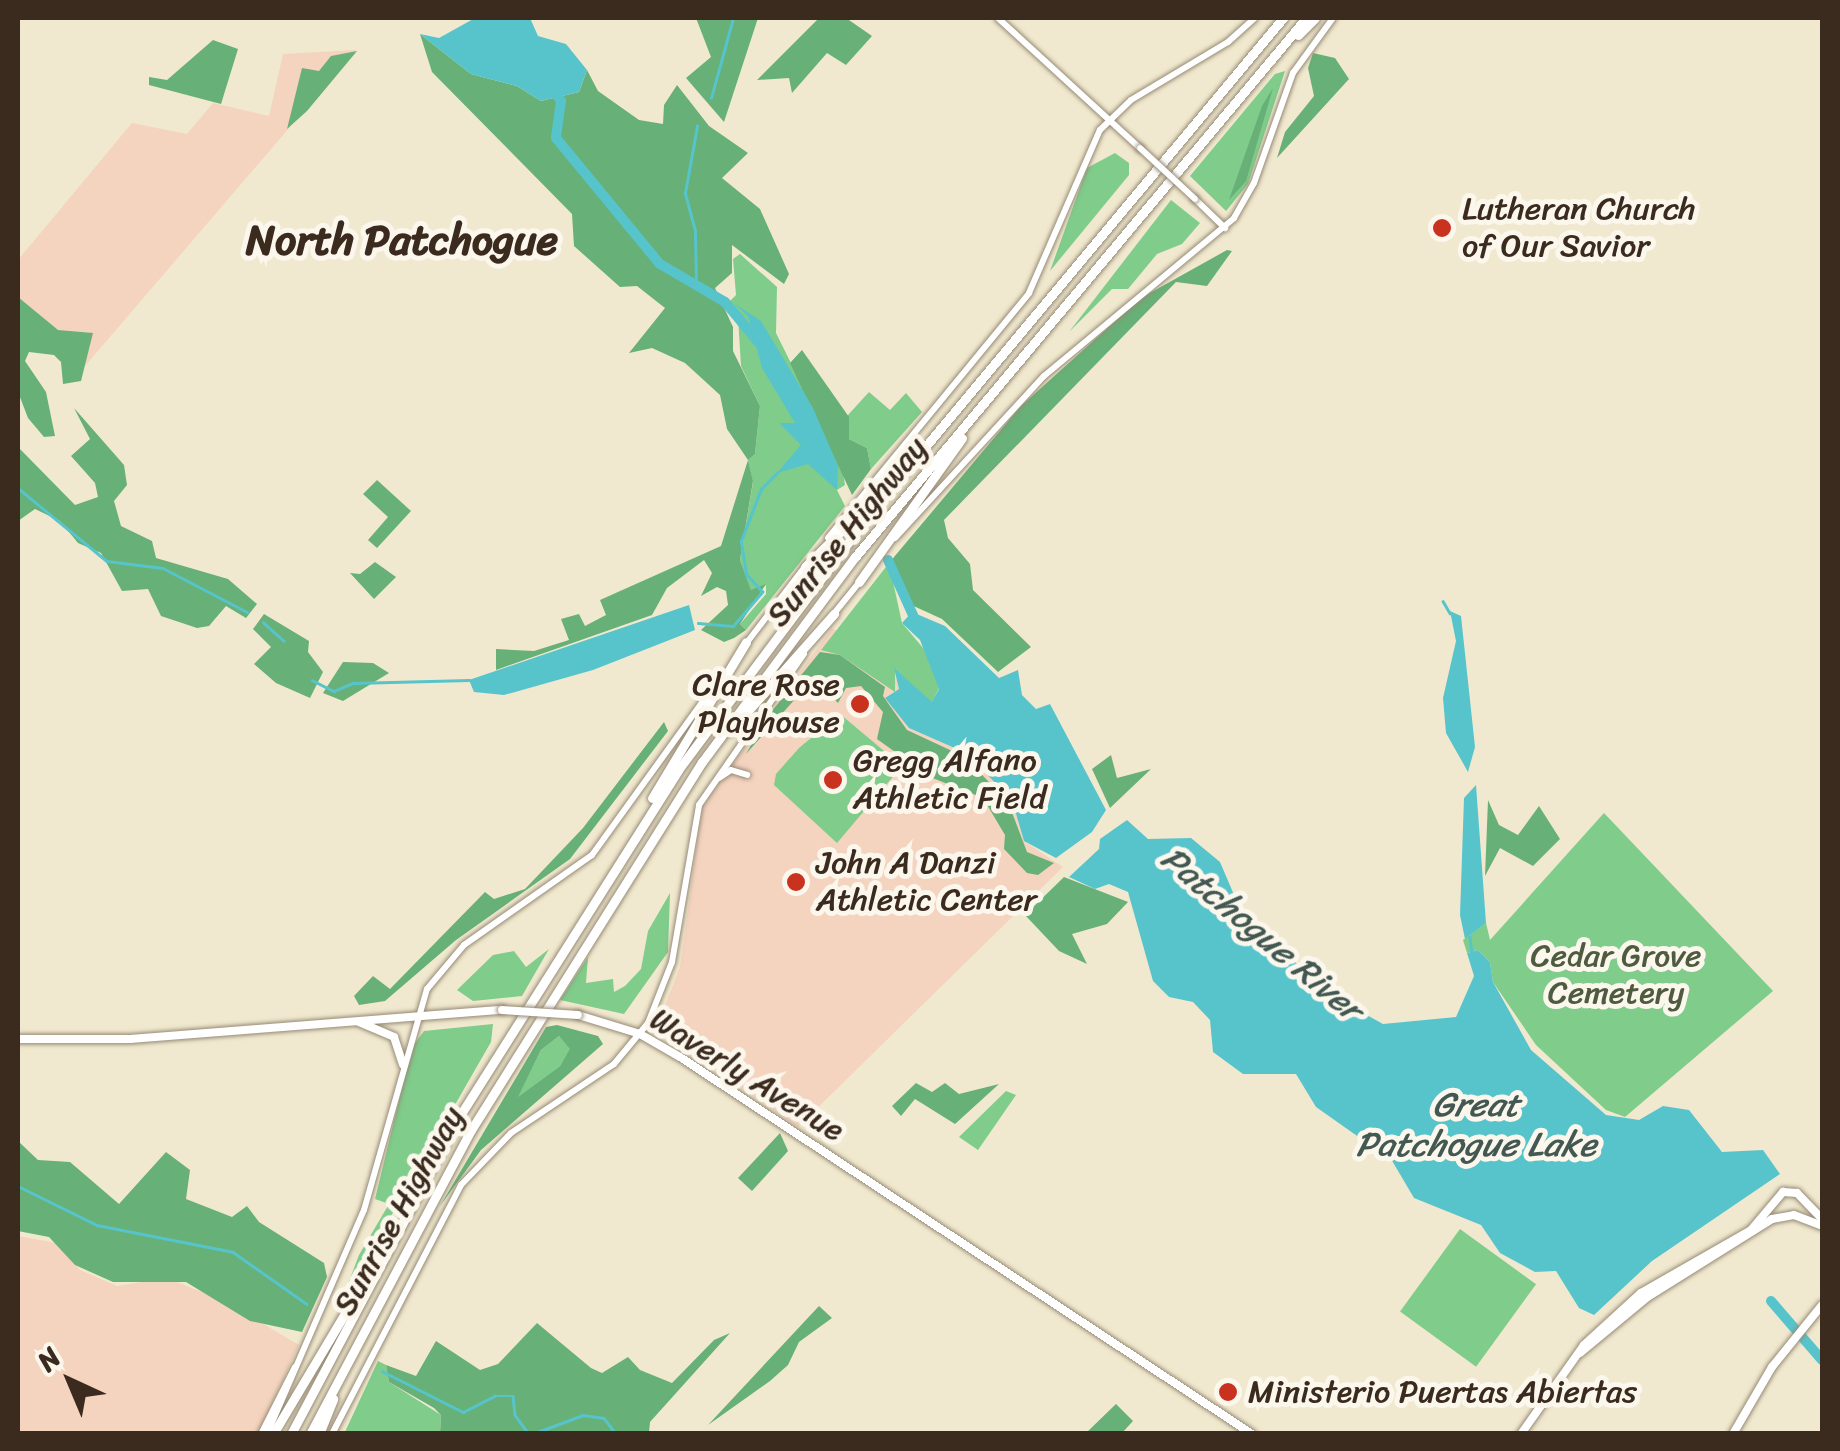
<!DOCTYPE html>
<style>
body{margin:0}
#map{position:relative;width:1840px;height:1451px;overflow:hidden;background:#f1e9cf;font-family:Sriracha,sans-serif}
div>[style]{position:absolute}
.built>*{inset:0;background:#f4d3bf}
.green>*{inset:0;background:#7fcc8b;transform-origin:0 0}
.forest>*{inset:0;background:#67b077}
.water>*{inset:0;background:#57c4cb}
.stream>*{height:2.5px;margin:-1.25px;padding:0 1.25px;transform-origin:1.25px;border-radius:1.25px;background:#57c4cb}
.river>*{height:10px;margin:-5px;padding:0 5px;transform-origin:5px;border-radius:5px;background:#57c4cb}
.roads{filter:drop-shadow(0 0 2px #968a76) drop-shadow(0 0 2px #968a76)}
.secondary>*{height:6px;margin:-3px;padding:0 3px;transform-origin:3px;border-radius:3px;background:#fff}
.primary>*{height:8px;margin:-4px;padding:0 4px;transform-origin:4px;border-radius:4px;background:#fff}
.motorway>*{height:9px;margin:-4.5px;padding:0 4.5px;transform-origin:4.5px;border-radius:4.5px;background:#fff}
.bridges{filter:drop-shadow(0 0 2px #968a76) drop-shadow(0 0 2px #968a76)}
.secondary-bridge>*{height:6px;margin:-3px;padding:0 3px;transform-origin:3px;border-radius:3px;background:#fff}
.primary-bridge>*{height:8px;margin:-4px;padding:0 4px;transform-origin:4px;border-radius:4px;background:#fff}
.dots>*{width:28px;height:28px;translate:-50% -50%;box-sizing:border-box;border:5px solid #fbf7ec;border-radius:50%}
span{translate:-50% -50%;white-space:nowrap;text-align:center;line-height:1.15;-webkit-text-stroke:10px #fbf7ec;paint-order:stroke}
.poi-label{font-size:32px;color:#3b2a1e}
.left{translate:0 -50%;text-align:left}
.right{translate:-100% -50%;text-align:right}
.street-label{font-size:32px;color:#3b2a1e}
.park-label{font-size:32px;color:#4f5b3f}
.water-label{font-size:35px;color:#435852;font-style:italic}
.district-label{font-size:42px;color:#3b2a1e;font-weight:700}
.frame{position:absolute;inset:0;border:20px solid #3b2a1e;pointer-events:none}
.north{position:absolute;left:20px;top:1331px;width:100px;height:100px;-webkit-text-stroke:8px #fbf7ec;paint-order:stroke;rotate:316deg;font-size:28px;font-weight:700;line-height:40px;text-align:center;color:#3b2a1e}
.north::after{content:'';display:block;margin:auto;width:35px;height:45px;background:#3b2a1e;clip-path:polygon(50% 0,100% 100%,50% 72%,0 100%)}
</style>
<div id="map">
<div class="built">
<div style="clip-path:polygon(356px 50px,85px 366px,18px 308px,18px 260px,132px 123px,187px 134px,213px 103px,269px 116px,283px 54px)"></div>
<div style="clip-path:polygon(832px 628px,894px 668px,899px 689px,886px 697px,909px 728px,966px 753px,1012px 800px,1024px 841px,1063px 867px,798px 1127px,656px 1029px,680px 967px,702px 807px)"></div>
<div style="clip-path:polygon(18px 1236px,56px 1243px,80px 1270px,117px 1286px,167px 1278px,224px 1301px,299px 1345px,259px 1433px,18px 1433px)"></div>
</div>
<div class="green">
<div style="clip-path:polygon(1285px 71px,1248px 184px,1226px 211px,1190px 176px,1275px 74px)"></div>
<div style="clip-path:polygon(1115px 153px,1129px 163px,1129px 175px,1050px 271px,1087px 168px)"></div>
<div style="clip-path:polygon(1171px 200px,1200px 223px,1182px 244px,1157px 254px,1128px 289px,1112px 289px,1069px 332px)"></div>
<div style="clip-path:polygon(740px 254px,777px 287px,776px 333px,842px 466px,845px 485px,837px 490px,845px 506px,746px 630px,740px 624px,766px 594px,766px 585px,751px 591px,740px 560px,753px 482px,748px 460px,755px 454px,760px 406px,741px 366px,738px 317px,729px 302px,736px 295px,733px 259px)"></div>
<div style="clip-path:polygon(869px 392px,890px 410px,906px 393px,922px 412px,871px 469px,867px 448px,849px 439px,848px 415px)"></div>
<div style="clip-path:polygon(889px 563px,902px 623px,929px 655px,939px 688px,932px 703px,895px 670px,895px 692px,840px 655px,821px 650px)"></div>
<div style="clip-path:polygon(840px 714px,902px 766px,837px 843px,774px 785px,776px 774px,799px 748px)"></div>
<div style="clip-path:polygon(1604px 813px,1773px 991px,1625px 1117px,1606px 1110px,1536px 1045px,1493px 982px,1490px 962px,1478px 950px,1467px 953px,1463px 940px,1486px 923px,1490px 940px)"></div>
<div style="clip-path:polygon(670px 893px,668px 952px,624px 1014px,560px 1000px,588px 957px,586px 983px,613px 979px,614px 992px,625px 986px,641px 969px,648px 931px)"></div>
<div style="clip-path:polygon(549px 949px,522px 996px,473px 1001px,457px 990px,493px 955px,514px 951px,526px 967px)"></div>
<div style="clip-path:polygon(493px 1024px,491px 1042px,340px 1305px,359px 1255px,389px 1204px,375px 1199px,412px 1047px,424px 1031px)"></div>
<div style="clip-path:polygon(559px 1036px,571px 1049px,560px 1066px,517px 1098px,541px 1050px)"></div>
<div style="clip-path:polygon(1006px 1091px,1016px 1095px,978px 1150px,959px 1137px)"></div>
<div style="left:1460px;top:1229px;width:94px;height:102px;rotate:36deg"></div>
<div style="clip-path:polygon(378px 1361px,386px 1365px,389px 1382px,441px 1415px,440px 1433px,344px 1434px)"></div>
</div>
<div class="forest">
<div style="clip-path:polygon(696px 18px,758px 18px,724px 122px,686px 78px,711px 57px)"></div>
<div style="clip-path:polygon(819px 18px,846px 18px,872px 36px,846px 65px,827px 53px,792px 93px,789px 78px,757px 80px)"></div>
<div style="clip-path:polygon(420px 34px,471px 74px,517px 86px,541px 101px,579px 92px,587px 70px,598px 91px,639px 120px,663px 124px,664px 105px,677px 85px,709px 126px,748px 153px,722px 178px,760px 209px,789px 274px,784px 284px,732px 245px,732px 273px,715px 288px,733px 327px,733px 351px,760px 406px,755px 454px,748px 460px,753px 481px,740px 560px,751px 590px,766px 584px,740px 624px,746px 630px,734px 638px,724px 642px,701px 630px,728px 605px,726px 591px,717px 587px,701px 596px,712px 573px,704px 560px,667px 588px,652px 615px,496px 670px,496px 649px,534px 651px,569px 640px,561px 619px,579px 614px,585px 626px,606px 615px,600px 600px,721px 546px,748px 460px,727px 429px,720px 395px,685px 363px,652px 348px,629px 353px,665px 308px,637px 286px,620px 287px,574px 246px,572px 214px,432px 72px)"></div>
<div style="clip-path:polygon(213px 40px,238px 49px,221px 104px,149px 85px,149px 77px,167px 80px)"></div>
<div style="clip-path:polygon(357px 51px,307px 111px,287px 129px,302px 68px,319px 71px,331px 56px)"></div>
<div style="clip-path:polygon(1313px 53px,1335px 58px,1349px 79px,1277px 158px,1285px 132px,1314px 96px,1308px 68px)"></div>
<div style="clip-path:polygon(1273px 88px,1246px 181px,1229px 200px,1262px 106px)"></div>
<div style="clip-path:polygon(1227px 250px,1232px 251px,1207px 286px,1176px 282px,944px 520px,948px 538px,970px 564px,973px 590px,1031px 647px,998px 672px,942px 619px,907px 603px,889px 563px,1021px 406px,1141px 298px)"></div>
<div style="clip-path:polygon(18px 297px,58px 330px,93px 333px,81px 381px,63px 384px,61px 362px,54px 355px,29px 352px,25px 361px,46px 392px,55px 436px,44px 437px,28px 418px,18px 392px)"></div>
<div style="clip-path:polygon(802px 350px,849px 417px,849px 439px,867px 448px,871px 469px,852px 495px,790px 363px)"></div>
<div style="clip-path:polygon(74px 408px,124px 465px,127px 485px,114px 501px,121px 526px,152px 541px,156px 558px,228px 579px,257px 604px,246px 618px,226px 606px,209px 626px,197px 628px,161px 616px,148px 589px,122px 591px,101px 553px,78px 543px,60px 521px,35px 509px,18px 521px,18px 447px,75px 505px,98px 497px,95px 483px,71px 456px,90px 439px)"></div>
<div style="clip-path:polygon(377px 480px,411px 511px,377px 548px,368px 540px,388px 517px,363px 494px)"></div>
<div style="clip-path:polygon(375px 562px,396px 577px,374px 599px,350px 573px,360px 574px)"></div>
<div style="clip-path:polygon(264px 614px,309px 641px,308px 652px,323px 672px,310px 698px,276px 683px,254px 664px,271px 647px,253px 629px)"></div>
<div style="clip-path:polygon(820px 652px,840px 655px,885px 687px,883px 696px,907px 730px,965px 757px,1008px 802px,1027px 852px,1054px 863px,1038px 875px,1027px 873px,1004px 849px,1005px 835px,983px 798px,930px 777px,877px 739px,883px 712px,861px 686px,846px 688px,838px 703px,822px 686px,805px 688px,746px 754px,767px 717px)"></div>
<div style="clip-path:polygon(343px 662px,373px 663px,389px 673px,343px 701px,323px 693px)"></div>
<div style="clip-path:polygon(664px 722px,668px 731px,570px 859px,456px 940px,385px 1001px,359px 1005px,354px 996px,373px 976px,390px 989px,485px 892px,494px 899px,525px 889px,583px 828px)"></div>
<div style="clip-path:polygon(1111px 755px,1117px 778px,1151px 769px,1110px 808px,1092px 769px)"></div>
<div style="clip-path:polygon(1488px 800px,1499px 825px,1518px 835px,1539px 806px,1560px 839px,1533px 866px,1500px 848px,1485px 876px)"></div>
<div style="clip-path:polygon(1064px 877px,1128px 902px,1107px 924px,1072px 934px,1087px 964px,1059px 951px,1025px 915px)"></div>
<div style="clip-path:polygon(evenodd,557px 1025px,598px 1036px,603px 1044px,481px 1150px,440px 1206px,546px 1027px,557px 1025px,559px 1036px,570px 1049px,560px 1066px,518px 1097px,541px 1050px,559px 1036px)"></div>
<div style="clip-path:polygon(916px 1083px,932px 1092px,945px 1083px,959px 1094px,999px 1084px,955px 1124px,915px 1099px,901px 1116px,892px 1106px)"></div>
<div style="clip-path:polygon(780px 1133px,788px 1151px,752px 1191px,738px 1178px)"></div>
<div style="clip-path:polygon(18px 1141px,38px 1160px,70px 1162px,119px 1204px,166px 1152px,190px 1170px,186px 1199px,232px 1217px,247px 1206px,259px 1222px,324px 1263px,327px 1277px,302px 1332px,250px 1321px,186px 1282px,113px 1282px,75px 1265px,49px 1237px,18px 1231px)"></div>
<div style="clip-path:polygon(819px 1306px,832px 1318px,799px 1342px,788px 1365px,770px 1381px,708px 1425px)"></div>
<div style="clip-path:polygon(537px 1323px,591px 1368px,602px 1373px,628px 1357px,640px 1370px,672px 1383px,714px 1340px,730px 1333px,650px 1422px,649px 1433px,440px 1433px,441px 1415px,434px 1408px,389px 1382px,386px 1365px,416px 1376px,436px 1341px,480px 1370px,498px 1364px)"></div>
<div style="clip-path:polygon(1116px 1404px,1133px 1421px,1122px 1433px,1086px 1433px)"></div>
</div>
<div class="water">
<div style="clip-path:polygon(475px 18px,530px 18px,538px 36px,566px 44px,587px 70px,579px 92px,541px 101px,517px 86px,471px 74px,420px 34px,439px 38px)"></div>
<div style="clip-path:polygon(735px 304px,761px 321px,813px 408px,838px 466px,837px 490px,808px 464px,777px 473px,801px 445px,779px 423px,795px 423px,762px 368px,748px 316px)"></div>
<div style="clip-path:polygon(689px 605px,695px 630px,593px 670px,504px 695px,474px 692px,469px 680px)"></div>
<div style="clip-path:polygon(1450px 611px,1461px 616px,1475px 747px,1468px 772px,1446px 733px,1443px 698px,1456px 641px)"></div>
<div style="clip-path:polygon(912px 612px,945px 626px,999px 678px,1018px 670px,1022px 695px,1036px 709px,1050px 704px,1106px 810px,1092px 832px,1056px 858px,1024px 841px,1012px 800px,966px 753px,909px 728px,885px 698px,899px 689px,894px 668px,932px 702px,939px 689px,920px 640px,902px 623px)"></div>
<div style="clip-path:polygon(1476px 785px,1486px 923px,1465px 939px,1460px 915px,1464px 798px)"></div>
<div style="clip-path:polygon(1127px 820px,1148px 839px,1191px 838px,1220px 862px,1255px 944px,1283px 948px,1318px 988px,1383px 1024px,1456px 1017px,1474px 976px,1467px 953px,1478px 950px,1490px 962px,1493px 982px,1531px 1050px,1606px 1115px,1639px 1120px,1663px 1106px,1689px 1110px,1722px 1152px,1763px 1150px,1780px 1174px,1652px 1261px,1594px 1315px,1579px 1308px,1556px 1271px,1535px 1272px,1500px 1253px,1481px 1225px,1414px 1198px,1381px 1142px,1360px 1138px,1316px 1107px,1296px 1074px,1243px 1074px,1213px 1052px,1210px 1020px,1193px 1002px,1169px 997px,1153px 981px,1128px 892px,1109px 884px,1095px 889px,1069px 877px,1099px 849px,1100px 839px)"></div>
</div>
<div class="stream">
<div style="left:711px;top:98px;width:83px;rotate:-74.6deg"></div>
<div style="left:696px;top:285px;width:54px;rotate:-91.1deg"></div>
<div style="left:695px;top:231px;width:39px;rotate:-105deg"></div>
<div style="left:685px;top:193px;width:68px;rotate:-79.8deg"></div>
<div style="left:18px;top:488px;width:115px;rotate:39.4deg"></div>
<div style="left:107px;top:561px;width:56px;rotate:7.1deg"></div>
<div style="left:163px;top:568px;width:95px;rotate:27.6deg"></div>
<div style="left:1443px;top:601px;width:14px;rotate:60deg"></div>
<div style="left:263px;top:622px;width:28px;rotate:42deg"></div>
<div style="left:698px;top:623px;width:35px;rotate:5deg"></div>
<div style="left:733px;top:626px;width:45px;rotate:-49.5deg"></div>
<div style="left:762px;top:592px;width:24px;rotate:-132deg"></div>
<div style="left:746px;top:574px;width:33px;rotate:-99deg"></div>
<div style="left:741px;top:541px;width:56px;rotate:-69deg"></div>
<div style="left:761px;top:489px;width:23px;rotate:-45deg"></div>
<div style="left:312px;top:680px;width:25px;rotate:27deg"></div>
<div style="left:334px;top:691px;width:21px;rotate:-23deg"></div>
<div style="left:353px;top:683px;width:116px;rotate:-1.5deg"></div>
<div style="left:1470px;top:937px;width:17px;rotate:83deg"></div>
<div style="left:18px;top:1186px;width:88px;rotate:26.3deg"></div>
<div style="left:97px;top:1225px;width:139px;rotate:11.2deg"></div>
<div style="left:233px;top:1252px;width:90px;rotate:35.1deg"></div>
<div style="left:382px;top:1371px;width:91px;rotate:26.8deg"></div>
<div style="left:463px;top:1412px;width:36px;rotate:-27deg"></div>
<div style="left:495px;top:1396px;width:18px"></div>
<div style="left:513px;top:1396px;width:19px;rotate:84deg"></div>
<div style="left:515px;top:1415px;width:24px;rotate:54deg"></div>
<div style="left:532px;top:1434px;width:54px;rotate:-20.4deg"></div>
<div style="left:583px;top:1415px;width:21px;rotate:8deg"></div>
<div style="left:604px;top:1418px;width:20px;rotate:53deg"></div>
</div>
<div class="river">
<div style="left:553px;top:90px;width:14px;rotate:54deg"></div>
<div style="left:561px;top:101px;width:37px;rotate:98deg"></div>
<div style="left:556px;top:138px;width:163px;rotate:50.5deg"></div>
<div style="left:660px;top:264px;width:75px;rotate:30.3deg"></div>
<div style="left:725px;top:302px;width:53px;rotate:50.3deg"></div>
<div style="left:888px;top:560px;width:72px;rotate:65.6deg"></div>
<div style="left:1771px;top:1301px;width:78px;rotate:49.2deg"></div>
</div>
<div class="roads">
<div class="secondary">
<div style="left:998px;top:18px;width:193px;rotate:42.5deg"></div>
<div style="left:1195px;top:199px;width:42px;rotate:44deg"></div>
<div style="left:828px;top:538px;width:317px;rotate:-50.6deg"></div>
<div style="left:1029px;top:293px;width:178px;rotate:-66.5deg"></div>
<div style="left:1100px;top:130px;width:43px;rotate:-44.1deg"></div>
<div style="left:1131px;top:100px;width:113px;rotate:-30.9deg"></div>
<div style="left:1228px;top:42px;width:36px;rotate:-42deg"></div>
<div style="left:895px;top:538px;width:220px;rotate:-47.4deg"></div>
<div style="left:1044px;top:376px;width:247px;rotate:-39.7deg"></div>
<div style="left:1234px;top:218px;width:40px;rotate:-60.3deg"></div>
<div style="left:1254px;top:183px;width:117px;rotate:-70.5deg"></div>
<div style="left:1293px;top:73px;width:68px;rotate:-54deg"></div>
<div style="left:832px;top:616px;width:48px;rotate:-51deg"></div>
<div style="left:745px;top:645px;width:102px;rotate:-52.6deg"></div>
<div style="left:719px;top:778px;width:14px;rotate:-34deg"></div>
<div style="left:731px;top:770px;width:17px;rotate:17deg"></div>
<div style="left:261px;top:1434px;width:75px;rotate:-63.1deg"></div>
<div style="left:267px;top:1434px;width:244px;rotate:-66.6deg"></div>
<div style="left:364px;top:1210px;width:230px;rotate:-74.1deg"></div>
<div style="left:427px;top:989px;width:57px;rotate:-49.9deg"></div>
<div style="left:464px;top:945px;width:156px;rotate:-35.1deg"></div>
<div style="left:592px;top:855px;width:222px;rotate:-54.2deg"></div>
<div style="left:332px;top:1434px;width:280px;rotate:-62.6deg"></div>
<div style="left:461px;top:1185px;width:72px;rotate:-46.1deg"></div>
<div style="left:511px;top:1133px;width:124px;rotate:-33.8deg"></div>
<div style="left:614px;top:1064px;width:53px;rotate:-50.3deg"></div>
<div style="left:648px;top:1023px;width:66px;rotate:-68.5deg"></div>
<div style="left:672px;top:962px;width:159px;rotate:-80.2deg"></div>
<div style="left:699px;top:805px;width:184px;rotate:-55.2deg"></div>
</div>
<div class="primary">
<div style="left:578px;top:1015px;width:65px;rotate:17deg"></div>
<div style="left:640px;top:1034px;width:46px;rotate:29.9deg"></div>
<div style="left:680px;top:1057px;width:685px;rotate:33.39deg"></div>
<div style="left:359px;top:1022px;width:38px;rotate:23deg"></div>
<div style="left:394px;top:1037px;width:29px;rotate:72deg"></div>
<div style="left:18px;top:1039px;width:112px"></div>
<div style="left:130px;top:1039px;width:373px;rotate:-4.5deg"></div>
<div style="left:1580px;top:1353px;width:89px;rotate:-39.6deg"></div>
<div style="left:1649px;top:1296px;width:145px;rotate:-32deg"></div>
<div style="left:1772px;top:1219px;width:22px;rotate:-10deg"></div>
<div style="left:1794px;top:1215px;width:30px;rotate:21deg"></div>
<div style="left:1521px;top:1434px;width:109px;rotate:-54.7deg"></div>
<div style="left:1584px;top:1345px;width:77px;rotate:-42.4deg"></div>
<div style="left:1641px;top:1293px;width:127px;rotate:-29.8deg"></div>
<div style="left:1751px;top:1230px;width:50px;rotate:-49.9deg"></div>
<div style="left:1783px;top:1192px;width:14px;rotate:4deg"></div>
<div style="left:1797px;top:1193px;width:36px;rotate:46deg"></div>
<div style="left:1733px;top:1434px;width:78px;rotate:-59.8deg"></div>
<div style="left:1772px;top:1367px;width:80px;rotate:-51.1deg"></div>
</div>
<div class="motorway">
<div style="left:1298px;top:35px;width:24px;rotate:-45deg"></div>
<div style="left:805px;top:567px;width:127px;rotate:-45deg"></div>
<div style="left:859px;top:582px;width:177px;rotate:-54.4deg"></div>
<div style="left:730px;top:731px;width:157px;rotate:-48.4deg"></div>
<div style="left:652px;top:798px;width:182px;rotate:-58.9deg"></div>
<div style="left:273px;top:1434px;width:150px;rotate:-59.2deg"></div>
<div style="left:291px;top:1434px;width:359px;rotate:-62.1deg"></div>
<div style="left:459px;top:1117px;width:410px;rotate:-57.7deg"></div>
<div style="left:678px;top:770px;width:321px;rotate:-53.2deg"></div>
<div style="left:870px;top:513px;width:645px;rotate:-50.16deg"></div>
<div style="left:310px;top:1434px;width:344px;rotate:-62.1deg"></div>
<div style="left:471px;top:1130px;width:434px;rotate:-57.9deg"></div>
<div style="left:702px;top:762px;width:256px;rotate:-53.3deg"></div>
<div style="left:855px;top:557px;width:703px;rotate:-50.08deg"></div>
<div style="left:319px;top:1434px;width:38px;rotate:-68deg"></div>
</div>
</div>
<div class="bridges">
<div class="secondary-bridge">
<div style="left:1140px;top:148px;width:75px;rotate:42.8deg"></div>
</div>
<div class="primary-bridge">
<div style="left:502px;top:1010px;width:76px;rotate:3.8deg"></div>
</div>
</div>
<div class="dots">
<div style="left:1442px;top:228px;background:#c8321e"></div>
<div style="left:860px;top:704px;background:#c8321e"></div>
<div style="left:833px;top:780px;background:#c8321e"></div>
<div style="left:796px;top:882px;background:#c8321e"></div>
<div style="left:1228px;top:1392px;background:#c8321e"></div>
</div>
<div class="poi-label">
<span class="left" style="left:1462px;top:228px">Lutheran Church<br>of Our Savior</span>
<span class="right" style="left:840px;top:704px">Clare Rose<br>Playhouse</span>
<span class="left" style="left:853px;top:780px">Gregg Alfano<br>Athletic Field</span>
<span class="left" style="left:816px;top:882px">John A Danzi<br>Athletic Center</span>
<span class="left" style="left:1248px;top:1392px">Ministerio Puertas Abiertas</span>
</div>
<div class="street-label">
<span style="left:847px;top:532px;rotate:-51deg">Sunrise Highway</span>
<span style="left:747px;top:1075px;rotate:32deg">Waverly Avenue</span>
<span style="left:399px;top:1211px;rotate:-61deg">Sunrise Highway</span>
</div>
<div class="park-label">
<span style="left:1616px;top:975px">Cedar Grove<br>Cemetery</span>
</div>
<div class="water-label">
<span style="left:1262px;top:933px;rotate:40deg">Patchogue River</span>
<span style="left:1476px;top:1124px">Great<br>Patchogue Lake</span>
</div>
<div class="district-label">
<span style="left:402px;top:240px">North Patchogue</span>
</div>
<div class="frame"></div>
<div class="north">N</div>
</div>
